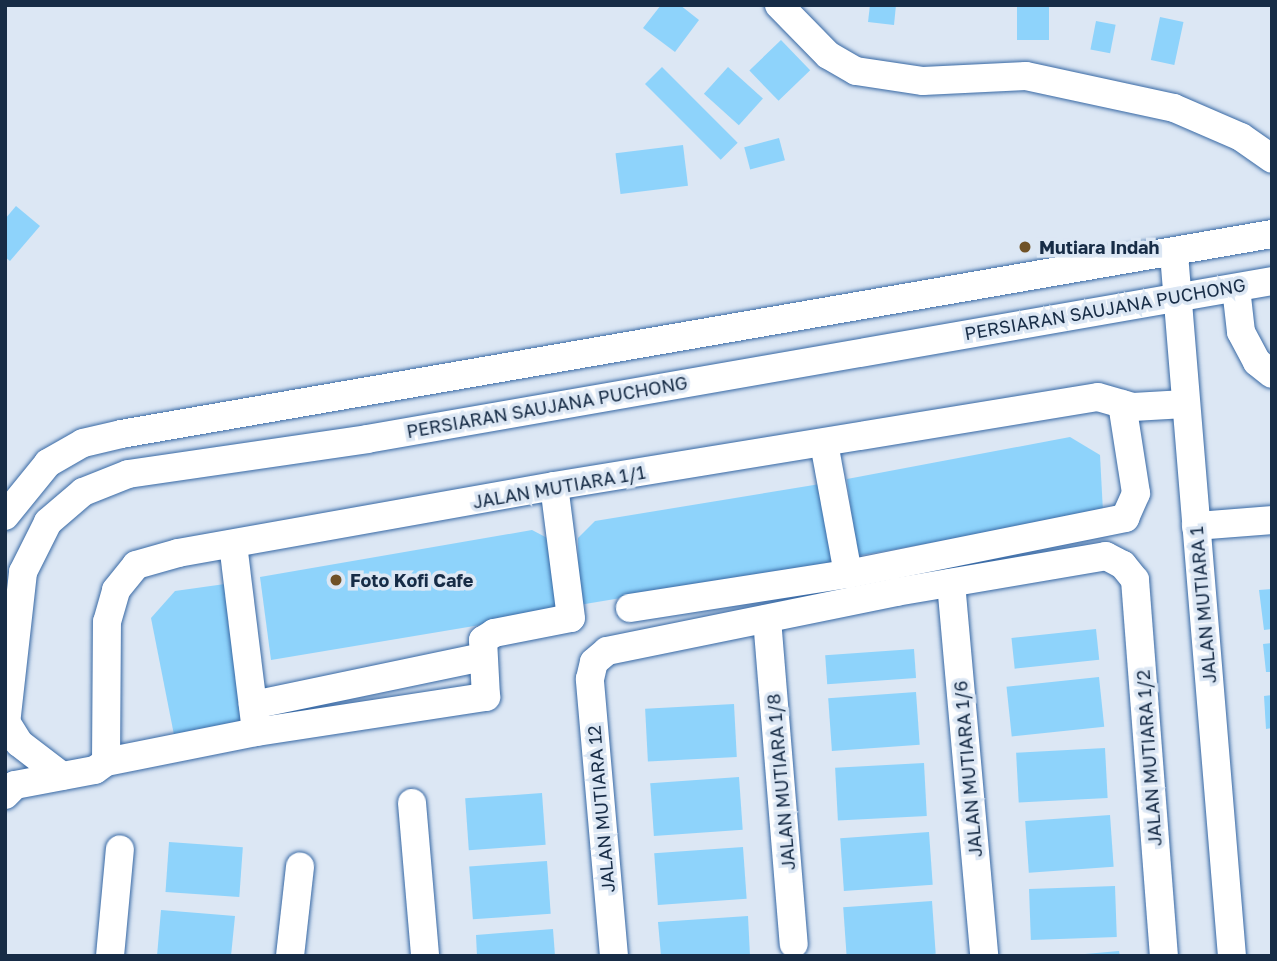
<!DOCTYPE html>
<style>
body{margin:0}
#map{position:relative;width:1277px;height:961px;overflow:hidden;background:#dce7f4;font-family:"Golos Text",sans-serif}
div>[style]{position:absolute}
.building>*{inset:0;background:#8ed3fb;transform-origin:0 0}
.roads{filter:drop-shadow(0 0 2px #3768a4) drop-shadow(0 0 2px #3768a4)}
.minor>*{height:28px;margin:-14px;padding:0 14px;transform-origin:14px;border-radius:14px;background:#fff}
.dots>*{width:19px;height:19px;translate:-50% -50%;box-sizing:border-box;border:4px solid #dce7f4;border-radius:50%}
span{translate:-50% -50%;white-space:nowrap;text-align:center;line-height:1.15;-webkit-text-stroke:7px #dce7f4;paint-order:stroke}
.poi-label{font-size:18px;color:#172c46;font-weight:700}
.left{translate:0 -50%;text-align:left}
.street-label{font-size:18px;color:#172c46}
.frame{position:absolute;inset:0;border:7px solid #172c46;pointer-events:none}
</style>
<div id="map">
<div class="building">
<div style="clip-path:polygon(661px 5px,680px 5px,699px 20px,675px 52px,643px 28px)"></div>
<div style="clip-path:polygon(870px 5px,896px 5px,894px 25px,868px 22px)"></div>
<div style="left:1017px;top:5px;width:32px;height:35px"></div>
<div style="left:1160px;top:17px;width:24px;height:44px;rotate:12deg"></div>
<div style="left:1096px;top:21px;width:20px;height:29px;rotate:11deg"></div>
<div style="left:781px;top:40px;width:42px;height:44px;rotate:46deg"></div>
<div style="left:662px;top:67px;width:107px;height:24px;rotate:45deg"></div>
<div style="left:728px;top:67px;width:47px;height:36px;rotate:42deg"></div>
<div style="left:779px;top:138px;width:23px;height:36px;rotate:75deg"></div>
<div style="left:683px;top:145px;width:41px;height:68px;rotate:83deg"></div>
<div style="clip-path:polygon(16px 206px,40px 226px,10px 261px,5px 257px,5px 219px)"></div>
<div style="clip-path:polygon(1070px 437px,1100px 455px,1103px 512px,857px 556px,847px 479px)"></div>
<div style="clip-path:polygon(820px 484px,832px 563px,579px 605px,578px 538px,595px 521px)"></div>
<div style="clip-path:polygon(532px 530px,553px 541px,557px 612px,271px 660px,260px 577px)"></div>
<div style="clip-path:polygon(225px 584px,252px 730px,176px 745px,151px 618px,175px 591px)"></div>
<div style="clip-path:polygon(1272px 589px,1272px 629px,1264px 630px,1259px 590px)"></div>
<div style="left:1096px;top:629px;width:31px;height:85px;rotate:84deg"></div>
<div style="clip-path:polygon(1272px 643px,1272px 672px,1266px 672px,1263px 644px)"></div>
<div style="left:914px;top:649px;width:29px;height:89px;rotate:86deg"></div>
<div style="left:1099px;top:677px;width:50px;height:93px;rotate:84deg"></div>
<div style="left:916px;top:692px;width:53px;height:88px;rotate:86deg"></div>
<div style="clip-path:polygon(1272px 695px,1272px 728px,1266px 729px,1264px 696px)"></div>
<div style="left:734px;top:704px;width:53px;height:89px;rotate:87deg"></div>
<div style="left:1105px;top:748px;width:50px;height:89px;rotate:87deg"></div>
<div style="left:924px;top:763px;width:53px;height:89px;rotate:87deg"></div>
<div style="left:739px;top:777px;width:53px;height:89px;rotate:86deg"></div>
<div style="left:542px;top:793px;width:52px;height:77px;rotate:86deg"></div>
<div style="left:1110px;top:815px;width:52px;height:85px;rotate:86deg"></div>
<div style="left:929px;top:832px;width:53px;height:89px;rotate:86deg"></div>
<div style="left:169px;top:842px;width:74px;height:50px;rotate:4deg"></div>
<div style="left:743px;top:847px;width:52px;height:89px;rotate:86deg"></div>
<div style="left:547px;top:861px;width:53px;height:78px;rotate:86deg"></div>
<div style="left:1115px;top:886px;width:51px;height:86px;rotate:88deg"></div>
<div style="left:932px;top:901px;width:53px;height:89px;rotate:86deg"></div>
<div style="clip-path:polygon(161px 910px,235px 916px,231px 956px,157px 956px)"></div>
<div style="clip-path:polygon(748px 916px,750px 956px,661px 956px,658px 922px)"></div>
<div style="clip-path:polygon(553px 929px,555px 956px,477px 956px,476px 935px)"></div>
<div style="clip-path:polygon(1119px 951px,1120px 956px,1085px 956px,1085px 954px)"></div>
</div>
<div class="roads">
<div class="minor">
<div style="left:779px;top:5px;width:70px;rotate:45.6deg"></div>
<div style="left:828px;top:55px;width:32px;rotate:30deg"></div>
<div style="left:856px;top:71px;width:68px;rotate:8.5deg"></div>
<div style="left:923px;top:81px;width:103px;rotate:-2.8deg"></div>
<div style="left:1026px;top:76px;width:151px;rotate:12.2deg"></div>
<div style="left:1174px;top:108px;width:73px;rotate:23.4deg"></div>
<div style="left:1241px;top:137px;width:38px;rotate:35deg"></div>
<div style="left:1174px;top:254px;width:704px;rotate:85.28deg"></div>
<div style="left:1236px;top:288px;width:44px;rotate:83.5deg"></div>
<div style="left:1241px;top:332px;width:34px;rotate:62deg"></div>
<div style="left:1257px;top:362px;width:19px;rotate:39deg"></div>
<div style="left:824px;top:443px;width:133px;rotate:79.6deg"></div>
<div style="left:5px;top:516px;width:68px;rotate:-50.9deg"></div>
<div style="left:48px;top:463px;width:40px;rotate:-29.7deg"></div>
<div style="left:83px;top:443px;width:39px;rotate:-13deg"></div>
<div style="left:121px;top:434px;width:1168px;rotate:-9.86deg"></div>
<div style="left:1196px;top:526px;width:76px;rotate:-4.5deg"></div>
<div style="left:233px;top:544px;width:180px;rotate:83deg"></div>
<div style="left:951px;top:583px;width:374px;rotate:84.9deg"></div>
<div style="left:630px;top:608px;width:221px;rotate:-8.9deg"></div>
<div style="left:848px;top:574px;width:283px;rotate:-11.4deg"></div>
<div style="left:1125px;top:518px;width:27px;rotate:-66deg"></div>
<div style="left:1136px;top:493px;width:90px;rotate:-98.9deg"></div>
<div style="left:767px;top:619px;width:326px;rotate:85.3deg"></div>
<div style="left:253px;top:705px;width:234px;rotate:-11.8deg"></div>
<div style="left:6px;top:722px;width:25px;rotate:58deg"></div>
<div style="left:19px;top:743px;width:54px;rotate:37.5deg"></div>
<div style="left:5px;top:733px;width:162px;rotate:-83.6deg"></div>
<div style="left:23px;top:572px;width:56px;rotate:-63.4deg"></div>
<div style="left:48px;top:522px;width:46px;rotate:-40.6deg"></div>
<div style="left:83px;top:492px;width:48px;rotate:-21.8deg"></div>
<div style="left:128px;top:474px;width:242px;rotate:-8.3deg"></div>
<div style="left:367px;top:439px;width:919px;rotate:-9.9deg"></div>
<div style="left:106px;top:762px;width:140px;rotate:-89.6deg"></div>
<div style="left:107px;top:622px;width:33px;rotate:-74deg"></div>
<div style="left:116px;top:590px;width:32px;rotate:-51deg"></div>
<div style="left:136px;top:565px;width:44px;rotate:-15.9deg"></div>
<div style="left:178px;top:553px;width:382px;rotate:-10.1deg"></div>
<div style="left:554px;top:486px;width:551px;rotate:-9.29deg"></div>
<div style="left:1098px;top:397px;width:36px;rotate:16deg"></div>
<div style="left:1133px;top:407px;width:52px;rotate:-3.3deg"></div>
<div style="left:5px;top:795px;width:14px;rotate:-45deg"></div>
<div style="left:15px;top:785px;width:81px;rotate:-10.6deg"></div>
<div style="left:95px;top:770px;width:14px;rotate:-36deg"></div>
<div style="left:106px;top:762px;width:153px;rotate:-11.3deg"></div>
<div style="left:256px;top:732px;width:233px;rotate:-8.7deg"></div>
<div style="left:486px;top:697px;width:57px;rotate:-93deg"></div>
<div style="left:483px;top:640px;width:13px;rotate:-32deg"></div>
<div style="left:494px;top:633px;width:78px;rotate:-11deg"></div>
<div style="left:571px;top:618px;width:133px;rotate:-97.3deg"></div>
<div style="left:412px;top:803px;width:154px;rotate:85.1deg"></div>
<div style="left:110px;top:956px;width:107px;rotate:-84.7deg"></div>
<div style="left:290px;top:956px;width:90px;rotate:-83.6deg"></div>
<div style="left:614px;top:956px;width:278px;rotate:-95deg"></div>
<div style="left:590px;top:679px;width:17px;rotate:-77deg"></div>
<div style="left:594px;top:662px;width:17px;rotate:-40deg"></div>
<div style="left:607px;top:651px;width:295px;rotate:-11.5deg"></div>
<div style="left:896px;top:592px;width:213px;rotate:-9.7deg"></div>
<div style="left:1106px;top:556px;width:19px;rotate:28deg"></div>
<div style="left:1123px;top:565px;width:19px;rotate:51deg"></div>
<div style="left:1135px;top:580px;width:377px;rotate:85.6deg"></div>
</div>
</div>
<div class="dots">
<div style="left:1025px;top:247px;background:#705227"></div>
<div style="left:336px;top:580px;background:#705227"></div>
</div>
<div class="poi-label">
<span class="left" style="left:1039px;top:247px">Mutiara Indah</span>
<span class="left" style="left:350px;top:580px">Foto Kofi Cafe</span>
</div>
<div class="street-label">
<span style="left:1105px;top:309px;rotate:-10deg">PERSIARAN SAUJANA PUCHONG</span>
<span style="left:547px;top:407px;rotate:-10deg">PERSIARAN SAUJANA PUCHONG</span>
<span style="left:559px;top:487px;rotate:-10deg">JALAN MUTIARA 1/1</span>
<span style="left:1203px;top:605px;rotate:-95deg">JALAN MUTIARA 1</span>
<span style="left:1149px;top:758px;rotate:-94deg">JALAN MUTIARA 1/2</span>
<span style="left:968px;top:769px;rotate:-95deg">JALAN MUTIARA 1/6</span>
<span style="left:781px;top:782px;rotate:-95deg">JALAN MUTIARA 1/8</span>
<span style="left:601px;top:809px;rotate:-95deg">JALAN MUTIARA 12</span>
</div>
<div class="frame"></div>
</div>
